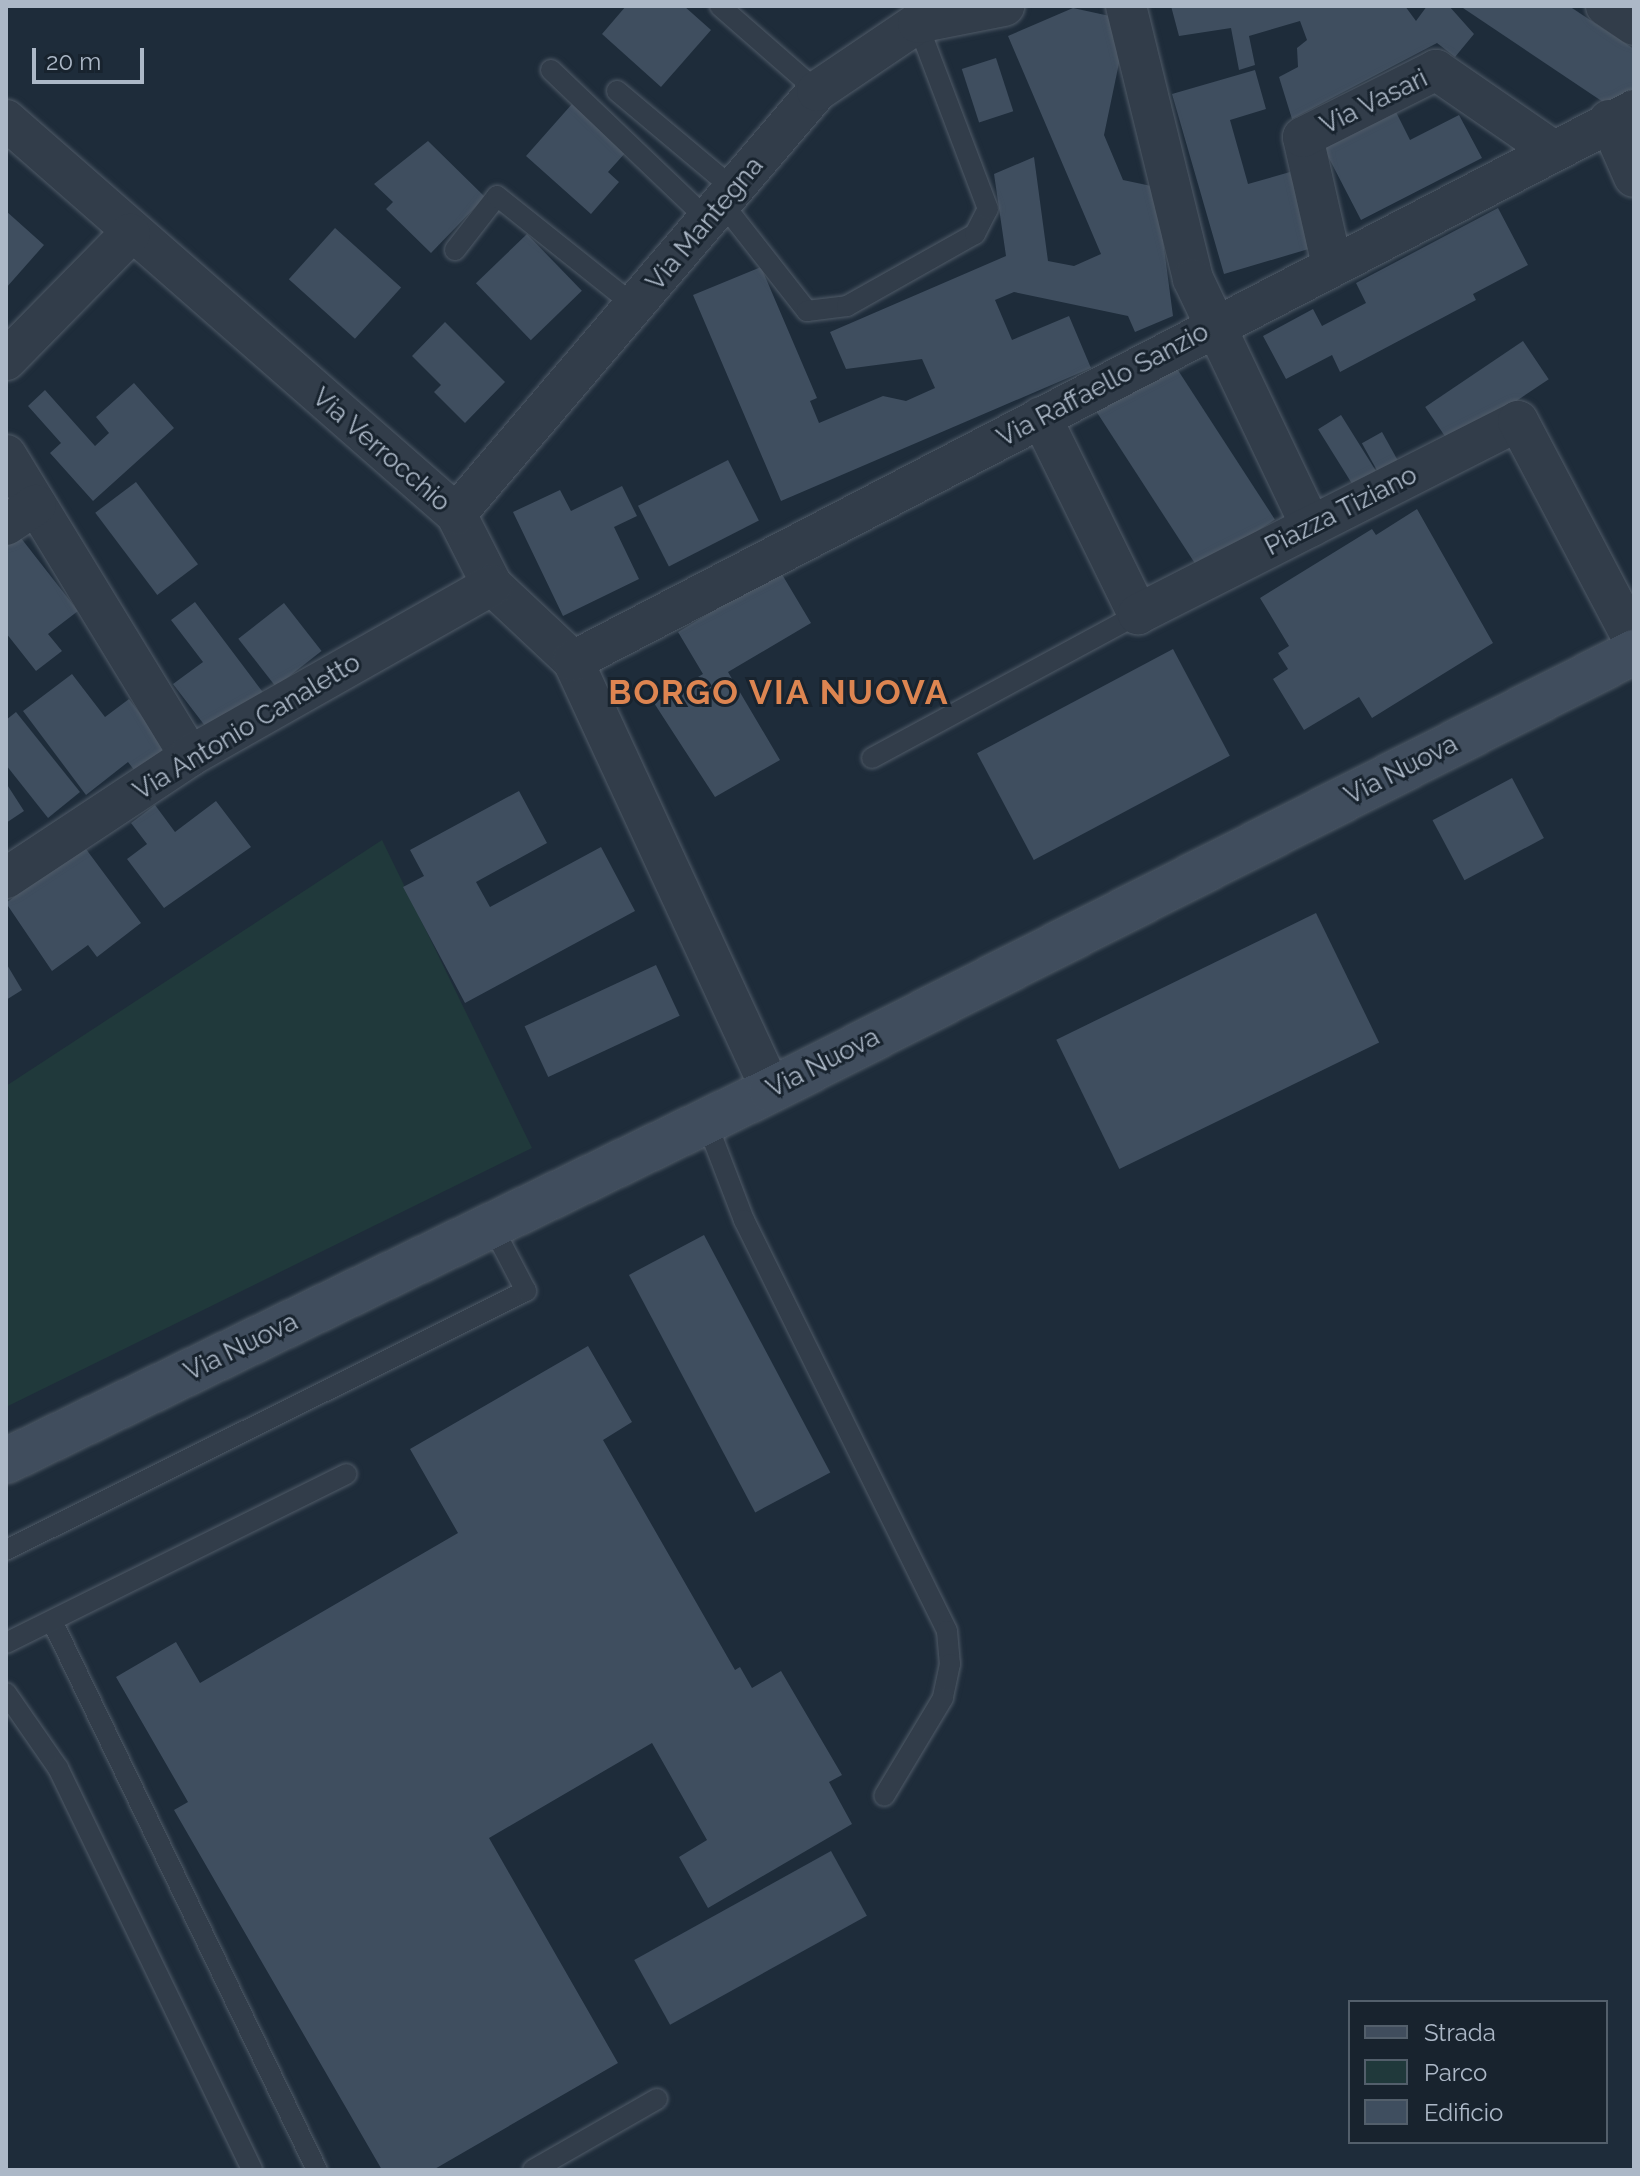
<!DOCTYPE html>
<style>
body{margin:0}
#map{position:relative;width:1640px;height:2176px;overflow:hidden;background:#1e2c3a;font-family:Raleway,sans-serif}
div>[style]{position:absolute}
.green>*{inset:0;background:#20393b}
.building>*{inset:0;background:#3f4e5f;transform-origin:0 0}
.roads{filter:drop-shadow(0 0 2px #505b68) drop-shadow(0 0 2px #505b68)}
.lane>*{height:20px;margin:-10px;padding:0 10px;transform-origin:10px;border-radius:10px;background:#323d4a}
.street>*{height:40px;margin:-20px;padding:0 20px;transform-origin:20px;border-radius:20px;background:#323d4a}
.secondary>*{height:44px;margin:-22px;padding:0 22px;transform-origin:22px;border-radius:22px;background:#404d5d}
span{translate:-50% -50%;white-space:nowrap;text-align:center;line-height:1.15;-webkit-text-stroke:6px #18232e;paint-order:stroke}
.street-label{font-size:26px;color:#acb8c7}
.district-label{font-size:34px;color:#dd8551;font-weight:700;letter-spacing:2px}
.frame{position:absolute;inset:0;border:8px solid #acb8c7;pointer-events:none}
.legend{position:absolute;left:1348px;top:2000px;width:260px;height:144px;box-sizing:border-box;background:#18232e;border:2px solid #535f6b;margin:0;padding:10px 14px;list-style:none;font-size:24px;color:#acb8c7}
.legend li{display:flex;align-items:center;gap:16px;height:40px}
.legend b{width:40px;border:2px solid #535f6b}
.scale{position:absolute;left:32px;top:48px;width:112px;height:36px;box-sizing:border-box;border:4px solid #acb8c7;border-top:0;padding-left:10px;font-size:24px;line-height:28px;white-space:nowrap;color:#acb8c7;-webkit-text-stroke:6px #18232e;paint-order:stroke}
</style>
<div id="map">
<div class="green">
<div style="clip-path:polygon(382px 840px,532px 1148px,6px 1407px,6px 1086px)"></div>
</div>
<div class="building">
<div style="clip-path:polygon(626px 6px,684px 6px,711px 30px,661px 87px,602px 34px)"></div>
<div style="clip-path:polygon(1171px 6px,1405px 6px,1416px 21px,1427px 6px,1449px 6px,1474px 34px,1455px 57px,1437px 43px,1292px 119px,1279px 77px,1298px 67px,1297px 48px,1307px 40px,1300px 21px,1249px 36px,1255px 65px,1239px 70px,1231px 28px,1179px 36px)"></div>
<div style="clip-path:polygon(1460px 6px,1569px 6px,1634px 49px,1634px 88px,1618px 112px)"></div>
<div style="clip-path:polygon(1073px 8px,1128px 20px,1104px 135px,1123px 180px,1156px 187px,1173px 316px,1135px 332px,1128px 316px,1014px 292px,995px 300px,1012px 340px,1069px 316px,1091px 368px,781px 501px,693px 295px,761px 267px,817px 398px,810px 401px,819px 423px,883px 396px,906px 401px,935px 388px,922px 359px,846px 369px,830px 332px,1006px 256px,994px 174px,1034px 157px,1048px 261px,1074px 266px,1101px 254px,1008px 36px)"></div>
<div style="left:996px;top:58px;width:56px;height:36px;rotate:72deg"></div>
<div style="clip-path:polygon(1255px 70px,1266px 109px,1230px 120px,1248px 184px,1290px 172px,1312px 248px,1224px 274px,1172px 94px)"></div>
<div style="clip-path:polygon(1391px 102px,1410px 140px,1459px 115px,1482px 158px,1361px 220px,1319px 139px)"></div>
<div style="clip-path:polygon(572px 104px,626px 152px,608px 172px,619px 182px,591px 214px,526px 156px)"></div>
<div style="clip-path:polygon(428px 141px,485px 197px,431px 253px,386px 209px,393px 202px,374px 184px)"></div>
<div style="clip-path:polygon(1498px 208px,1528px 265px,1473px 294px,1476px 300px,1340px 372px,1332px 355px,1286px 379px,1263px 336px,1313px 309px,1322px 326px,1366px 303px,1356px 283px)"></div>
<div style="clip-path:polygon(6px 211px,44px 245px,6px 288px)"></div>
<div style="left:335px;top:228px;width:89px;height:69px;rotate:42deg"></div>
<div style="left:527px;top:234px;width:79px;height:71px;rotate:46deg"></div>
<div style="clip-path:polygon(445px 322px,505px 382px,465px 423px,434px 392px,441px 385px,412px 356px)"></div>
<div style="left:1523px;top:341px;width:46px;height:118px;rotate:56deg"></div>
<div style="left:1172px;top:361px;width:189px;height:91px;rotate:57deg"></div>
<div style="clip-path:polygon(134px 383px,174px 428px,93px 501px,50px 453px,61px 443px,28px 406px,45px 390px,95px 446px,109px 433px,96px 417px)"></div>
<div style="left:1341px;top:415px;width:67px;height:27px;rotate:58deg"></div>
<div style="left:1382px;top:432px;width:35px;height:23px;rotate:61deg"></div>
<div style="left:728px;top:460px;width:68px;height:101px;rotate:63deg"></div>
<div style="left:136px;top:482px;width:103px;height:51px;rotate:53deg"></div>
<div style="clip-path:polygon(622px 486px,637px 516px,614px 527px,639px 579px,563px 616px,513px 512px,560px 490px,571px 511px)"></div>
<div style="clip-path:polygon(1417px 509px,1493px 643px,1372px 718px,1359px 697px,1304px 730px,1273px 679px,1288px 669px,1278px 653px,1289px 646px,1260px 598px,1372px 529px,1376px 535px)"></div>
<div style="clip-path:polygon(17px 533px,78px 611px,48px 634px,62px 651px,36px 671px,6px 633px,6px 542px)"></div>
<div style="clip-path:polygon(780px 571px,811px 623px,728px 672px,780px 760px,715px 797px,654px 703px,703px 674px,678px 632px)"></div>
<div style="clip-path:polygon(195px 602px,265px 695px,212px 735px,173px 684px,203px 662px,171px 620px)"></div>
<div style="left:284px;top:603px;width:61px;height:58px;rotate:52deg"></div>
<div style="left:1173px;top:649px;width:121px;height:222px;rotate:62deg"></div>
<div style="clip-path:polygon(72px 674px,105px 717px,129px 699px,169px 752px,138px 775px,128px 762px,86px 795px,23px 711px)"></div>
<div style="clip-path:polygon(16px 712px,80px 792px,48px 818px,6px 765px,6px 720px)"></div>
<div style="left:1512px;top:778px;width:68px;height:90px;rotate:62deg"></div>
<div style="clip-path:polygon(6px 783px,24px 811px,6px 823px)"></div>
<div style="clip-path:polygon(519px 791px,547px 843px,476px 882px,490px 907px,601px 847px,635px 911px,465px 1003px,403px 887px,424px 876px,410px 850px)"></div>
<div style="clip-path:polygon(216px 801px,251px 847px,164px 908px,127px 859px,147px 844px,131px 823px,155px 805px,175px 832px)"></div>
<div style="clip-path:polygon(83px 845px,141px 923px,97px 957px,88px 945px,52px 971px,6px 903px)"></div>
<div style="left:1316px;top:913px;width:144px;height:289px;rotate:64deg"></div>
<div style="clip-path:polygon(6px 963px,22px 990px,6px 1000px)"></div>
<div style="left:656px;top:965px;width:56px;height:145px;rotate:65deg"></div>
<div style="left:704px;top:1235px;width:269px;height:85px;rotate:62deg"></div>
<div style="clip-path:polygon(588px 1346px,632px 1422px,603px 1440px,735px 1670px,740px 1667px,752px 1688px,781px 1671px,842px 1775px,829px 1782px,852px 1824px,708px 1908px,679px 1857px,707px 1840px,652px 1743px,489px 1838px,618px 2063px,433px 2170px,382px 2170px,174px 1810px,188px 1802px,116px 1677px,176px 1642px,200px 1683px,458px 1533px,410px 1449px)"></div>
<div style="left:831px;top:1851px;width:74px;height:225px;rotate:61deg"></div>
</div>
<div class="roads">
<div class="lane">
<div style="left:720px;top:6px;width:129px;rotate:41.2deg"></div>
<div style="left:551px;top:70px;width:219px;rotate:43.7deg"></div>
<div style="left:617px;top:91px;width:154px;rotate:40deg"></div>
<div style="left:723px;top:204px;width:136px;rotate:51.9deg"></div>
<div style="left:807px;top:311px;width:40px;rotate:-7.1deg"></div>
<div style="left:847px;top:306px;width:147px;rotate:-29.4deg"></div>
<div style="left:975px;top:234px;width:28px;rotate:-63deg"></div>
<div style="left:988px;top:209px;width:205px;rotate:-110.8deg"></div>
<div style="left:455px;top:250px;width:68px;rotate:-52.1deg"></div>
<div style="left:497px;top:196px;width:176px;rotate:38.6deg"></div>
<div style="left:872px;top:758px;width:302px;rotate:-28.4deg"></div>
<div style="left:706px;top:1121px;width:106px;rotate:69deg"></div>
<div style="left:744px;top:1220px;width:458px;rotate:63.7deg"></div>
<div style="left:947px;top:1631px;width:33px;rotate:85deg"></div>
<div style="left:950px;top:1664px;width:35px;rotate:102deg"></div>
<div style="left:943px;top:1698px;width:114px;rotate:121deg"></div>
<div style="left:6px;top:1550px;width:581px;rotate:-26.48deg"></div>
<div style="left:526px;top:1291px;width:73px;rotate:-117.6deg"></div>
<div style="left:53px;top:1623px;width:607px;rotate:64.24deg"></div>
<div style="left:6px;top:1643px;width:380px;rotate:-26.4deg"></div>
<div style="left:6px;top:1693px;width:91px;rotate:55.3deg"></div>
<div style="left:58px;top:1768px;width:446px;rotate:64.2deg"></div>
<div style="left:533px;top:2170px;width:143px;rotate:-29.8deg"></div>
</div>
<div class="street">
<div style="left:1126px;top:6px;width:281px;rotate:76.2deg"></div>
<div style="left:1193px;top:279px;width:274px;rotate:64.5deg"></div>
<div style="left:1606px;top:6px;width:34px;rotate:34deg"></div>
<div style="left:6px;top:120px;width:598px;rotate:41.2deg"></div>
<div style="left:456px;top:514px;width:80px;rotate:63.1deg"></div>
<div style="left:492px;top:585px;width:111px;rotate:43.2deg"></div>
<div style="left:573px;top:661px;width:472px;rotate:65.2deg"></div>
<div style="left:1609px;top:120px;width:62px;rotate:66.3deg"></div>
<div style="left:1332px;top:265px;width:131px;rotate:-102.8deg"></div>
<div style="left:1303px;top:137px;width:149px;rotate:-26.7deg"></div>
<div style="left:1436px;top:70px;width:141px;rotate:34.6deg"></div>
<div style="left:6px;top:360px;width:177px;rotate:-45.5deg"></div>
<div style="left:1041px;top:417px;width:220px;rotate:63.8deg"></div>
<div style="left:1138px;top:614px;width:426px;rotate:-26.9deg"></div>
<div style="left:1518px;top:421px;width:249px;rotate:62.2deg"></div>
<div style="left:6px;top:455px;width:353px;rotate:58.6deg"></div>
<div style="left:456px;top:514px;width:556px;rotate:-49.52deg"></div>
<div style="left:817px;top:91px;width:122px;rotate:-34deg"></div>
<div style="left:918px;top:23px;width:88px;rotate:-11.2deg"></div>
<div style="left:6px;top:525px;width:36px;rotate:-34deg"></div>
<div style="left:573px;top:661px;width:1196px;rotate:-27.44deg"></div>
<div style="left:6px;top:878px;width:221px;rotate:-33.5deg"></div>
<div style="left:190px;top:756px;width:347px;rotate:-29.5deg"></div>
</div>
<div class="secondary">
<div style="left:6px;top:1461px;width:850px;rotate:-25.87deg"></div>
<div style="left:771px;top:1090px;width:968px;rotate:-26.91deg"></div>
</div>
</div>
<div class="street-label">
<span style="left:1374px;top:102px;rotate:-26deg">Via Vasari</span>
<span style="left:705px;top:224px;rotate:-50deg">Via Mantegna</span>
<span style="left:1103px;top:385px;rotate:-28deg">Via Raffaello Sanzio</span>
<span style="left:381px;top:450px;rotate:41deg">Via Verrocchio</span>
<span style="left:1341px;top:511px;rotate:-27deg">Piazza Tiziano</span>
<span style="left:247px;top:727px;rotate:-31deg">Via Antonio Canaletto</span>
<span style="left:1401px;top:770px;rotate:-27deg">Via Nuova</span>
<span style="left:823px;top:1063px;rotate:-27deg">Via Nuova</span>
<span style="left:241px;top:1347px;rotate:-26deg">Via Nuova</span>
</div>
<div class="district-label">
<span style="left:779px;top:693px">BORGO VIA NUOVA</span>
</div>
<div class="frame"></div>
<ul class="legend">
<li><b style="height:10px;background:#404d5d"></b>Strada</li>
<li><b style="height:22px;background:#20393b"></b>Parco</li>
<li><b style="height:22px;background:#3f4e5f"></b>Edificio</li>
</ul>
<div class="scale">20 m</div>
</div>
